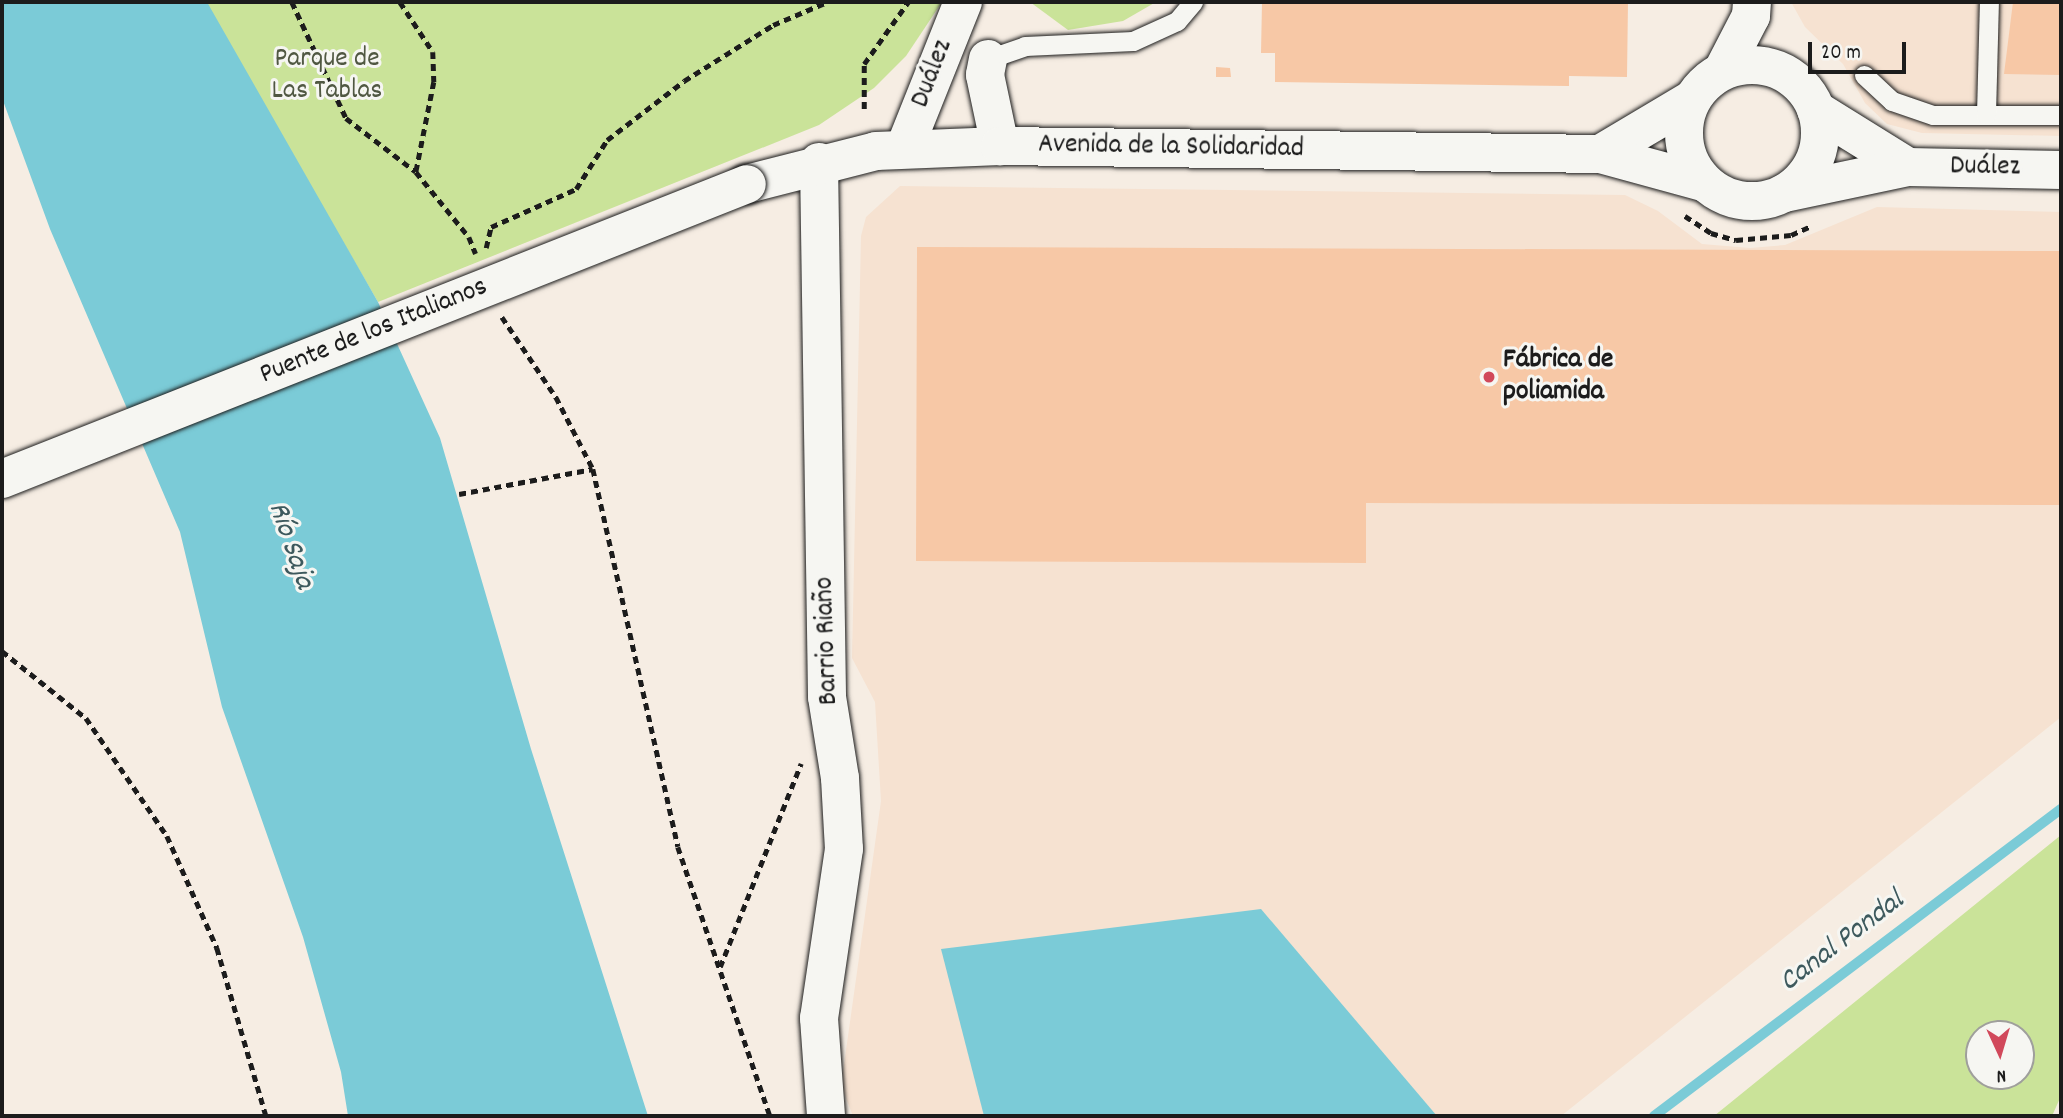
<!DOCTYPE html>
<meta charset="utf-8">
<style>
body{margin:0}
#map{position:relative;width:2063px;height:1118px;overflow:hidden;background:#f6ede3;font-family:Dekko,sans-serif}
div>[style]{position:absolute}
.built>*{inset:0;background:#f6e2d1}
.green>*{inset:0;background:#cae399}
.water>*{inset:0;background:#7bcbd7}
.stream>*{height:10px;margin:-5px;padding:0 5px;transform-origin:5px;border-radius:5px;background:#7bcbd7}
.building>*{inset:0;background:#f7c8a6}
.path>*{height:4.5px;margin-top:-2.25px;transform-origin:0;background:repeating-linear-gradient(90deg,#1c1c1c 0 7px,transparent 0 12px)}
.roads{filter:drop-shadow(0 0 2px #1c1c1c) drop-shadow(0 0 2px #1c1c1c)}
.service>*{height:19px;margin:-9.5px;padding:0 9.5px;transform-origin:9.5px;border-radius:9.5px;background:#f6f6f2}
.minor>*{height:38px;margin:-19px;padding:0 19px;transform-origin:19px;border-radius:19px;background:#f6f6f2}
.minor>.ring{margin:-19px;padding:0;box-sizing:content-box;background:none;border:38px solid #f6f6f2;border-radius:50%}
.bridges{filter:drop-shadow(0 0 2px #1c1c1c) drop-shadow(0 0 2px #1c1c1c)}
.minor-bridge>*{height:38px;margin:-19px;padding:0 19px;transform-origin:19px;border-radius:19px;background:#f6f6f2}
.dots>*{width:19px;height:19px;translate:-50% -50%;box-sizing:border-box;border:4px solid #f6f6f2;border-radius:50%}
span{translate:-50% -50%;white-space:nowrap;text-align:center;line-height:1.15;-webkit-text-stroke:6px #f6f6f2;paint-order:stroke}
.park-label{font-size:28px;color:#505842}
.street-label{font-size:28px;color:#1c1c1c}
.poi-label{font-size:28px;color:#1c1c1c;font-weight:700}
.left{translate:0 -50%;text-align:left}
.water-label{font-size:30px;color:#3d595d;font-style:italic}
.frame{position:absolute;inset:0;border:4px solid #1c1c1c;pointer-events:none}
.north{position:absolute;left:1965px;top:1020px;width:70px;height:70px;box-sizing:border-box;background:#f6f6f2;border:2px solid #9f9f9c;border-radius:50%;rotate:176deg;font-size:19px;font-weight:700;line-height:28px;text-align:center;color:#1c1c1c}
.north::after{content:'';display:block;margin:auto;width:24px;height:32px;background:#d1495b;clip-path:polygon(50% 0,100% 100%,50% 72%,0 100%)}
.scale{position:absolute;left:1808px;top:42px;width:98px;height:32px;box-sizing:border-box;border:4px solid #1c1c1c;border-top:0;padding-left:9px;font-size:21px;line-height:24px;white-space:nowrap;color:#1c1c1c;-webkit-text-stroke:5px #f6f6f2;paint-order:stroke}
</style>
<div id="map">
<div class="built">
<div style="clip-path:polygon(1791px 2px,2061px 2px,2061px 136px,1922px 133px,1887px 124px,1865px 103px,1843px 64px,1805px 27px)"></div>
<div style="clip-path:polygon(900px 186px,1625px 195px,1658px 211px,1702px 244px,1750px 248px,1785px 245px,1877px 207px,2061px 212px,2061px 717px,1561px 1116px,853px 1116px,841px 1086px,881px 801px,875px 702px,852px 658px,861px 236px,866px 217px)"></div>
</div>
<div class="green">
<div style="clip-path:polygon(203px 2px,942px 2px,906px 56px,874px 88px,819px 125px,378px 302px)"></div>
<div style="clip-path:polygon(1030px 2px,1156px 2px,1123px 21px,1068px 30px)"></div>
<div style="clip-path:polygon(evenodd,2061px 835px,2061px 1096px,2052px 1116px,1714px 1116px,2061px 835px,1979px 1034px,2021px 1034px,2021px 1076px,1979px 1076px,1979px 1034px)"></div>
</div>
<div class="water">
<div style="clip-path:polygon(2px 2px,207px 2px,378px 302px,440px 438px,531px 749px,648px 1116px,348px 1116px,341px 1072px,303px 937px,222px 707px,180px 532px,50px 229px,2px 98px)"></div>
<div style="clip-path:polygon(1261px 909px,1437px 1116px,984px 1116px,941px 949px)"></div>
</div>
<div class="stream">
<div style="left:1654px;top:1116px;width:510px;rotate:-37.03deg"></div>
</div>
<div class="building">
<div style="clip-path:polygon(1262px 2px,1628px 2px,1627px 77px,1569px 76px,1569px 86px,1275px 82px,1275px 53px,1261px 53px)"></div>
<div style="clip-path:polygon(2013px 2px,2061px 2px,2061px 75px,2004px 74px)"></div>
<div style="clip-path:polygon(1216px 67px,1230px 68px,1231px 77px,1216px 77px)"></div>
<div style="clip-path:polygon(917px 247px,2061px 251px,2061px 505px,1366px 503px,1366px 563px,916px 561px)"></div>
</div>
<div class="path">
<div style="left:292px;top:2px;width:128px;rotate:65deg"></div>
<div style="left:346px;top:118px;width:88px;rotate:37.6deg"></div>
<div style="left:400px;top:2px;width:60px;rotate:56.6deg"></div>
<div style="left:433px;top:52px;width:30px;rotate:88deg"></div>
<div style="left:434px;top:82px;width:92px;rotate:101.3deg"></div>
<div style="left:416px;top:172px;width:84px;rotate:50.8deg"></div>
<div style="left:469px;top:237px;width:18px;rotate:68deg"></div>
<div style="left:864px;top:109px;width:45px;rotate:-90deg"></div>
<div style="left:864px;top:64px;width:76px;rotate:-54.6deg"></div>
<div style="left:1685px;top:216px;width:31px;rotate:33deg"></div>
<div style="left:1711px;top:233px;width:26px;rotate:16deg"></div>
<div style="left:1736px;top:240px;width:55px;rotate:-5.2deg"></div>
<div style="left:1791px;top:235px;width:22px;rotate:-24deg"></div>
<div style="left:486px;top:248px;width:22px;rotate:-77deg"></div>
<div style="left:491px;top:227px;width:93px;rotate:-24.1deg"></div>
<div style="left:576px;top:189px;width:58px;rotate:-57.7deg"></div>
<div style="left:607px;top:140px;width:97px;rotate:-37.5deg"></div>
<div style="left:684px;top:81px;width:105px;rotate:-32.2deg"></div>
<div style="left:773px;top:25px;width:59px;rotate:-23.1deg"></div>
<div style="left:502px;top:317px;width:97px;rotate:56deg"></div>
<div style="left:556px;top:397px;width:81px;rotate:62.8deg"></div>
<div style="left:593px;top:469px;width:387px;rotate:77.3deg"></div>
<div style="left:678px;top:847px;width:284px;rotate:71.1deg"></div>
<div style="left:459px;top:494px;width:136px;rotate:-10.6deg"></div>
<div style="left:2px;top:651px;width:107px;rotate:38.6deg"></div>
<div style="left:86px;top:718px;width:143px;rotate:55.5deg"></div>
<div style="left:167px;top:836px;width:123px;rotate:65.9deg"></div>
<div style="left:217px;top:948px;width:175px;rotate:73.7deg"></div>
<div style="left:720px;top:967px;width:219px;rotate:-68.3deg"></div>
</div>
<div class="roads">
<div class="service">
<div style="left:988px;top:59px;width:39px;rotate:-19deg"></div>
<div style="left:1025px;top:46px;width:108px;rotate:-2.7deg"></div>
<div style="left:1133px;top:41px;width:48px;rotate:-24.4deg"></div>
<div style="left:1177px;top:21px;width:25px;rotate:-50deg"></div>
<div style="left:1864px;top:75px;width:38px;rotate:43deg"></div>
<div style="left:1892px;top:101px;width:43px;rotate:18.9deg"></div>
<div style="left:1933px;top:115px;width:128px"></div>
<div style="left:1986px;top:114px;width:112px;rotate:-88.5deg"></div>
</div>
<div class="minor">
<div style="left:988px;top:59px;width:16px;rotate:101deg"></div>
<div style="left:985px;top:75px;width:73px;rotate:78.1deg"></div>
<div class="ring" style="left:1684px;top:65px;width:98px;height:98px"></div>
<div style="left:1723px;top:70px;width:61px;rotate:-62.6deg"></div>
<div style="left:1751px;top:16px;width:14px;rotate:-86deg"></div>
<div style="left:1816px;top:110px;width:108px;rotate:31.8deg"></div>
<div style="left:905px;top:147px;width:156px;rotate:-68.2deg"></div>
<div style="left:1600px;top:154px;width:106px;rotate:-30.7deg"></div>
<div style="left:819px;top:162px;width:535px;rotate:89.14deg"></div>
<div style="left:827px;top:697px;width:82px;rotate:80.9deg"></div>
<div style="left:840px;top:778px;width:71px;rotate:86.8deg"></div>
<div style="left:844px;top:849px;width:171px;rotate:98.4deg"></div>
<div style="left:819px;top:1018px;width:98px;rotate:85.9deg"></div>
<div style="left:747px;top:184px;width:133px;rotate:-14.3deg"></div>
<div style="left:876px;top:151px;width:124px;rotate:-2.3deg"></div>
<div style="left:1000px;top:146px;width:600px;rotate:0.76deg"></div>
<div style="left:1600px;top:154px;width:107px;rotate:15.2deg"></div>
<div style="left:1785px;top:193px;width:126px;rotate:-11.9deg"></div>
<div style="left:1908px;top:167px;width:153px;rotate:1.1deg"></div>
</div>
</div>
<div class="bridges">
<div class="minor-bridge">
<div style="left:2px;top:479px;width:801px;rotate:-21.6deg"></div>
</div>
</div>
<div class="dots">
<div style="left:1489px;top:377px;background:#d1495b"></div>
</div>
<div class="park-label">
<span style="left:327px;top:76px">Parque de<br>Las Tablas</span>
</div>
<div class="street-label">
<span style="left:933px;top:74px;rotate:-69deg">Duález</span>
<span style="left:1171px;top:148px;rotate:1deg">Avenida de la Solidaridad</span>
<span style="left:1985px;top:168px;rotate:1deg">Duález</span>
<span style="left:374px;top:332px;rotate:-22deg">Puente de los Italianos</span>
<span style="left:828px;top:641px;rotate:-92deg">Barrio Riaño</span>
</div>
<div class="poi-label">
<span class="left" style="left:1503px;top:377px">Fábrica de<br>poliamida</span>
</div>
<div class="water-label">
<span style="left:289px;top:546px;rotate:71deg">Río Saja</span>
<span style="left:1843px;top:943px;rotate:-37deg">Canal Pondal</span>
</div>
<div class="frame"></div>
<div class="north">N</div>
<div class="scale">20 m</div>
</div>
